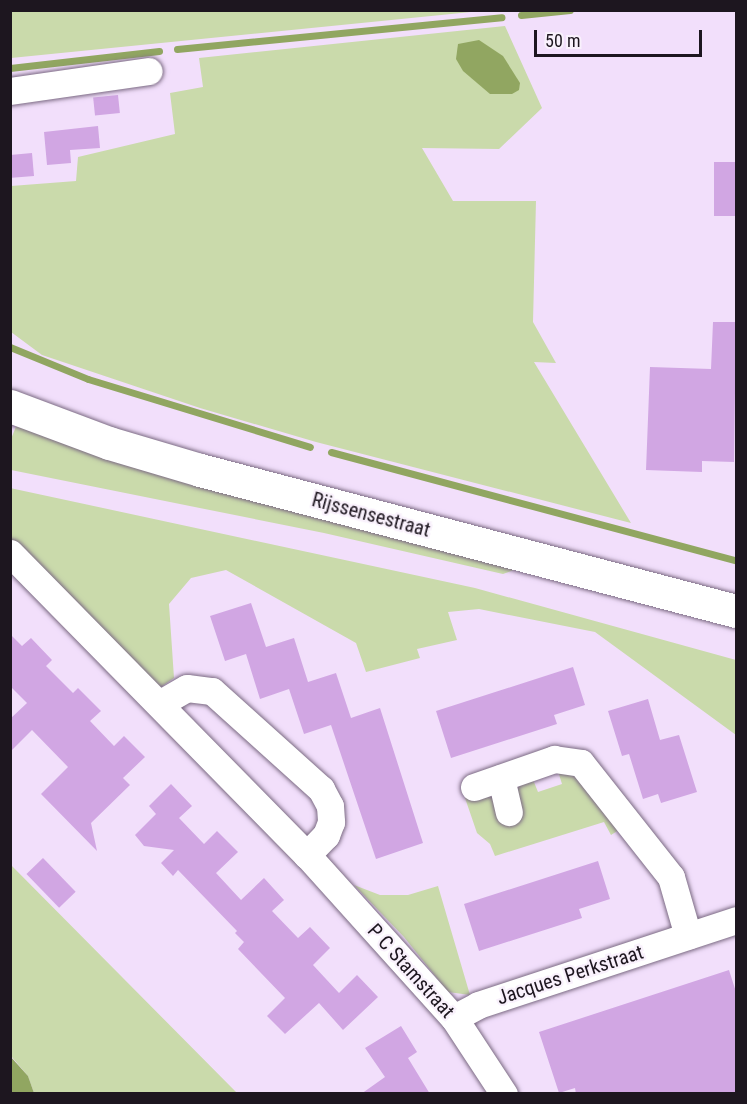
<!DOCTYPE html>
<style>
body{margin:0}
#map{position:relative;width:747px;height:1104px;overflow:hidden;background:#f2dffb;font-family:"Roboto Condensed",sans-serif}
div>[style]{position:absolute}
.green>*{inset:0;background:#cadaab}
.water>*{inset:0;background:#91a661}
.stream>*{height:7px;margin:-3.5px;padding:0 3.5px;transform-origin:3.5px;border-radius:3.5px;background:#91a661}
.building>*{inset:0;background:#d1a6e3;transform-origin:0 0}
.roads{filter:drop-shadow(0 0 2px #7b6a83) drop-shadow(0 0 2px #7b6a83)}
.street>*{height:27px;margin:-13.5px;padding:0 13.5px;transform-origin:13.5px;border-radius:13.5px;background:#fff}
.secondary>*{height:33px;margin:-16.5px;padding:0 16.5px;transform-origin:16.5px;border-radius:16.5px;background:#fff}
span{translate:-50% -50%;white-space:nowrap;text-align:center;line-height:1.15;-webkit-text-stroke:4.5px #f9f1fc;paint-order:stroke}
.street-label{font-size:20px;color:#1d161f}
.frame{position:absolute;inset:0;border:12px solid #1d161f;pointer-events:none}
.scale{position:absolute;left:534px;top:30px;width:168px;height:27px;box-sizing:border-box;border:3px solid #1d161f;border-top:0;padding-left:8px;font-size:18px;line-height:21px;white-space:nowrap;color:#1d161f;-webkit-text-stroke:4px #f9f1fc;paint-order:stroke}
</style>
<div id="map">
<div class="green">
<div style="clip-path:polygon(10px 11px,11px 10px,481px 11px,11px 58px)"></div>
<div style="clip-path:polygon(505px 26px,542px 108px,499px 149px,422px 148px,453px 201px,536px 201px,533px 322px,556px 363px,534px 362px,631px 523px,316px 442px,200px 408px,42px 355px,11px 332px,11px 186px,76px 181px,78px 157px,175px 134px,170px 93px,203px 87px,199px 58px)"></div>
<div style="clip-path:polygon(17px 424px,519px 568px,503px 574px,324px 533px,11px 470px,11px 439px)"></div>
<div style="clip-path:polygon(10px 488px,475px 588px,736px 660px,736px 735px,595px 632px,479px 609px,448px 612px,457px 640px,417px 649px,420px 658px,366px 672px,356px 643px,226px 570px,191px 578px,169px 604px,174px 678px,161px 687px,11px 543px)"></div>
<div style="clip-path:polygon(567px 767px,622px 828px,611px 835px,604px 822px,495px 856px,490px 844px,477px 833px,465px 798px,480px 793px,493px 797px,516px 789px,532px 777px,538px 792px,562px 784px,557px 768px)"></div>
<div style="clip-path:polygon(10px 864px,237px 1093px,34px 1093px,28px 1076px,11px 1056px)"></div>
<div style="clip-path:polygon(354px 885px,380px 895px,408px 895px,438px 886px,470px 995px,448px 992px,404px 937px)"></div>
</div>
<div class="water">
<div style="clip-path:polygon(479px 40px,503px 56px,520px 83px,519px 90px,512px 94px,490px 94px,463px 71px,456px 59px,458px 44px)"></div>
<div style="clip-path:polygon(10px 1056px,28px 1076px,34px 1093px,11px 1093px)"></div>
</div>
<div class="stream">
<div style="left:521px;top:15px;width:49px;rotate:-5.8deg"></div>
<div style="left:177px;top:49px;width:326px;rotate:-5.6deg"></div>
<div style="left:10px;top:68px;width:150px;rotate:-6.5deg"></div>
<div style="left:10px;top:347px;width:84px;rotate:22.3deg"></div>
<div style="left:88px;top:379px;width:232px;rotate:17deg"></div>
<div style="left:331px;top:452px;width:418px;rotate:15deg"></div>
</div>
<div class="building">
<div style="left:118px;top:95px;width:18px;height:25px;rotate:84deg"></div>
<div style="clip-path:polygon(98px 126px,100px 148px,70px 150px,71px 163px,47px 165px,44px 132px)"></div>
<div style="left:32px;top:153px;width:23px;height:22px;rotate:85deg"></div>
<div style="left:714px;top:162px;width:22px;height:54px"></div>
<div style="clip-path:polygon(713px 322px,736px 322px,734px 462px,702px 461px,702px 472px,646px 470px,650px 367px,711px 369px)"></div>
<div style="clip-path:polygon(251px 603px,266px 647px,294px 638px,308px 682px,336px 673px,351px 718px,380px 708px,423px 843px,376px 859px,331px 725px,304px 734px,289px 689px,260px 699px,246px 654px,225px 661px,210px 616px)"></div>
<div style="clip-path:polygon(10px 634px,22px 646px,31px 638px,52px 660px,46px 666px,73px 693px,78px 688px,101px 711px,90px 721px,114px 746px,124px 736px,145px 757px,123px 778px,130px 785px,91px 823px,97px 851px,41px 794px,68px 767px,32px 730px,10px 752px,10px 719px,27px 703px,10px 686px)"></div>
<div style="clip-path:polygon(573px 667px,585px 705px,554px 715px,557px 724px,451px 758px,436px 711px)"></div>
<div style="clip-path:polygon(648px 699px,660px 740px,679px 735px,697px 792px,661px 803px,658px 794px,643px 799px,629px 754px,622px 756px,608px 711px)"></div>
<div style="clip-path:polygon(171px 784px,192px 806px,179px 818px,204px 844px,217px 831px,238px 852px,216px 873px,241px 900px,264px 878px,284px 900px,272px 911px,298px 938px,310px 927px,330px 948px,313px 965px,339px 993px,357px 975px,378px 997px,343px 1030px,319px 1003px,285px 1034px,267px 1016px,285px 998px,238px 949px,244px 942px,235px 933px,237px 931px,178px 870px,173px 876px,161px 863px,174px 850px,144px 846px,135px 835px,156px 814px,149px 806px)"></div>
<div style="left:43px;top:858px;width:47px;height:23px;rotate:46deg"></div>
<div style="clip-path:polygon(598px 861px,610px 899px,579px 909px,582px 918px,479px 951px,464px 904px)"></div>
<div style="clip-path:polygon(729px 970px,736px 992px,736px 1094px,576px 1094px,575px 1088px,559px 1093px,539px 1032px)"></div>
<div style="clip-path:polygon(401px 1026px,417px 1052px,408px 1058px,430px 1094px,361px 1094px,385px 1077px,365px 1048px)"></div>
</div>
<div class="roads">
<div class="street">
<div style="left:10px;top:91px;width:140px;rotate:-8.2deg"></div>
<div style="left:10px;top:553px;width:424px;rotate:45.5deg"></div>
<div style="left:307px;top:855px;width:219px;rotate:48deg"></div>
<div style="left:454px;top:1018px;width:91px;rotate:56.7deg"></div>
<div style="left:159px;top:704px;width:32px;rotate:-30deg"></div>
<div style="left:187px;top:688px;width:25px;rotate:7deg"></div>
<div style="left:212px;top:691px;width:147px;rotate:42deg"></div>
<div style="left:321px;top:789px;width:19px;rotate:62deg"></div>
<div style="left:330px;top:806px;width:16px;rotate:86deg"></div>
<div style="left:331px;top:822px;width:14px;rotate:111deg"></div>
<div style="left:326px;top:835px;width:28px;rotate:134deg"></div>
<div style="left:501px;top:778px;width:35px;rotate:77deg"></div>
<div style="left:474px;top:787px;width:85px;rotate:-19.3deg"></div>
<div style="left:554px;top:759px;width:27px;rotate:8deg"></div>
<div style="left:581px;top:763px;width:145px;rotate:51.7deg"></div>
<div style="left:671px;top:877px;width:61px;rotate:73.9deg"></div>
<div style="left:454px;top:1018px;width:27px;rotate:-28deg"></div>
<div style="left:478px;top:1005px;width:272px;rotate:-18.2deg"></div>
</div>
<div class="secondary">
<div style="left:10px;top:406px;width:106px;rotate:20.5deg"></div>
<div style="left:109px;top:443px;width:95px;rotate:16.5deg"></div>
<div style="left:200px;top:470px;width:554px;rotate:14.74deg"></div>
</div>
</div>
<div class="street-label">
<span style="left:371px;top:515px;rotate:15deg">Rijssensestraat</span>
<span style="left:411px;top:971px;rotate:48deg">P C Stamstraat</span>
<span style="left:570px;top:975px;rotate:-18deg">Jacques Perkstraat</span>
</div>
<div class="frame"></div>
<div class="scale">50 m</div>
</div>
